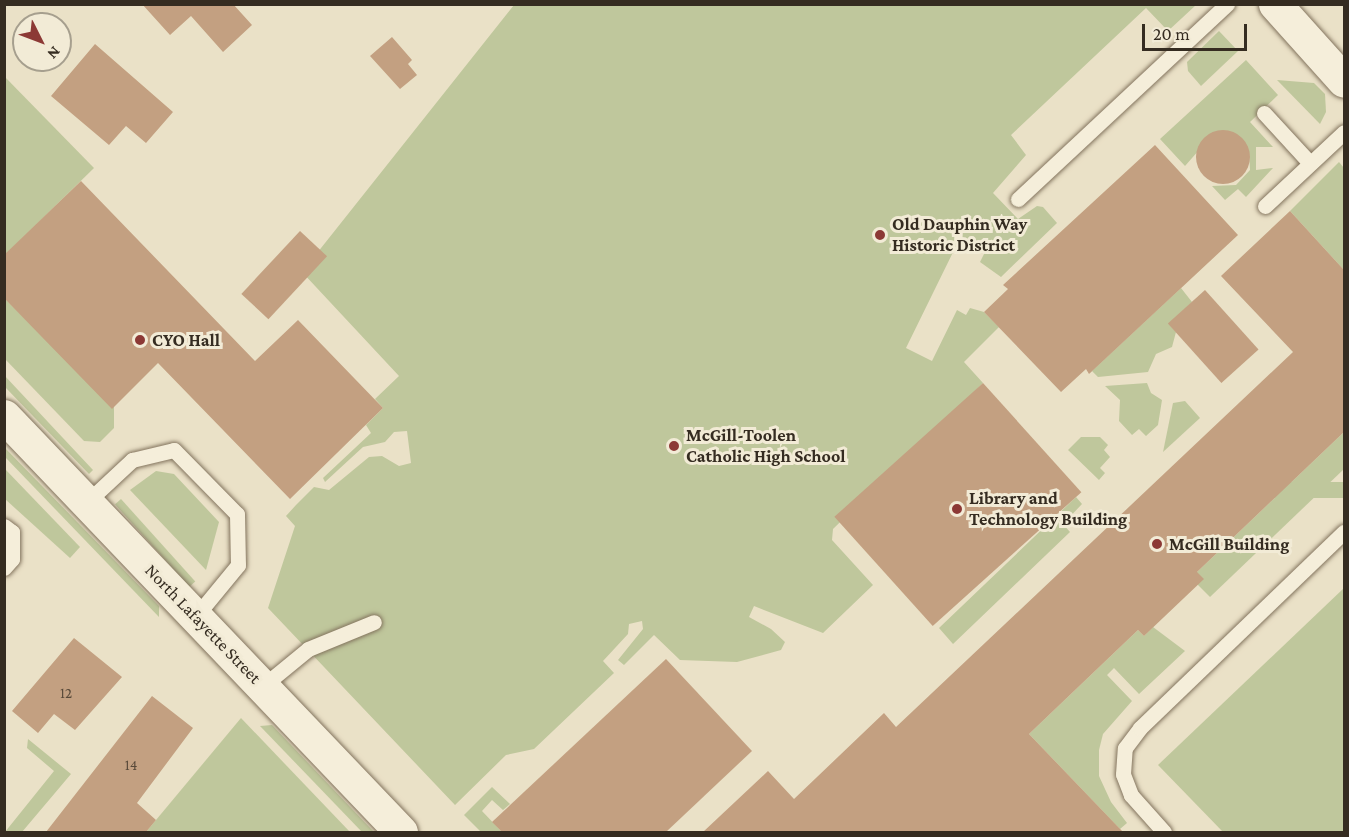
<!DOCTYPE html>
<style>
body{margin:0}
#map{position:relative;width:1349px;height:837px;overflow:hidden;background:#eae1c7;font-family:"Crimson Pro",serif}
div>[style]{position:absolute}
.green>*{inset:0;background:#bfc79c;transform-origin:0 0}
.building>*{inset:0;background:#c3a081;transform-origin:0 0}
.round{border-radius:50%}
.roads{filter:drop-shadow(0 0 2px #83745e) drop-shadow(0 0 2px #83745e)}
.lane>*{height:15px;margin:-7.5px;padding:0 7.5px;transform-origin:7.5px;border-radius:7.5px;background:#f5eeda}
.secondary>*{height:33px;margin:-16.5px;padding:0 16.5px;transform-origin:16.5px;border-radius:16.5px;background:#f5eeda}
.dots>*{width:16px;height:16px;translate:-50% -50%;box-sizing:border-box;border:3px solid #f2ebd6;border-radius:50%}
span{translate:-50% -50%;white-space:nowrap;text-align:center;line-height:1.15;-webkit-text-stroke:6px #f2ebd6;paint-order:stroke}
.number-label{font-size:15px;color:#584939}
.number-label span{-webkit-text-stroke-width:0}
.poi-label{font-size:18px;color:#352c21;font-weight:700}
.left{translate:0 -50%;text-align:left}
.street-label{font-size:18px;color:#352c21}
.frame{position:absolute;inset:0;border:6px solid #352c21;pointer-events:none}
.north{position:absolute;left:12px;top:12px;width:60px;height:60px;box-sizing:border-box;background:#f2ebd6;border:2px solid #a69f8e;border-radius:50%;rotate:132deg;font-size:16px;font-weight:700;line-height:24px;text-align:center;color:#352c21}
.north::after{content:'';display:block;margin:auto;width:21px;height:27px;background:#8c3935;clip-path:polygon(50% 0,100% 100%,50% 72%,0 100%)}
.scale{position:absolute;left:1142px;top:24px;width:105px;height:27px;box-sizing:border-box;border:3px solid #352c21;border-top:0;padding-left:8px;font-size:18px;line-height:21px;white-space:nowrap;color:#352c21;-webkit-text-stroke:4px #f2ebd6;paint-order:stroke}
</style>
<div id="map">
<div class="green">
<div style="clip-path:polygon(514px 5px,1196px 5px,1168px 31px,1146px 8px,1011px 135px,1026px 155px,993px 193px,1018px 219px,1037px 206px,1043px 207px,1057px 223px,1001px 277px,980px 262px,985px 252px,959px 240px,906px 348px,932px 361px,957px 310px,966px 315px,970px 308px,984px 312px,999px 327px,964px 362px,983px 383px,833px 529px,832px 540px,873px 585px,823px 633px,754px 606px,749px 617px,771px 629px,785px 642px,781px 650px,737px 662px,680px 660px,654px 635px,624px 665px,618px 660px,643px 629px,642px 621px,629px 624px,628px 634px,603px 661px,614px 673px,534px 749px,506px 755px,455px 805px,268px 608px,295px 526px,286px 516px,296px 505px,314px 487px,329px 490px,369px 457px,382px 456px,399px 466px,411px 463px,407px 431px,394px 432px,385px 442px,363px 447px,325px 482px,323px 478px,371px 433px,366px 425px,383px 408px,375px 399px,399px 376px,302px 272px)"></div>
<div style="clip-path:polygon(1219px 31px,1238px 51px,1201px 86px,1188px 71px,1187px 62px)"></div>
<div style="clip-path:polygon(1246px 60px,1278px 95px,1250px 122px,1273px 147px,1256px 147px,1256px 170px,1273px 168px,1246px 197px,1238px 189px,1225px 200px,1212px 186px,1236px 185px,1250px 170px,1249px 151px,1234px 134px,1214px 133px,1185px 166px,1160px 139px)"></div>
<div style="clip-path:polygon(4px 76px,94px 168px,5px 255px,4px 255px)"></div>
<div style="clip-path:polygon(1277px 80px,1314px 83px,1325px 94px,1326px 112px,1320px 124px)"></div>
<div style="clip-path:polygon(1339px 162px,1344px 168px,1344px 270px,1290px 211px)"></div>
<div style="clip-path:polygon(1181px 288px,1192px 302px,1169px 324px,1176px 332px,1172px 347px,1156px 354px,1148px 372px,1098px 377px,1092px 371px)"></div>
<div style="clip-path:polygon(4px 298px,114px 406px,114px 428px,100px 442px,84px 441px,5px 359px)"></div>
<div style="clip-path:polygon(4px 375px,93px 470px,89px 474px,5px 387px)"></div>
<div style="clip-path:polygon(1147px 383px,1151px 393px,1162px 400px,1158px 425px,1146px 436px,1139px 429px,1132px 435px,1119px 421px,1120px 400px,1105px 386px)"></div>
<div style="clip-path:polygon(1185px 401px,1200px 418px,1163px 452px,1173px 403px)"></div>
<div style="clip-path:polygon(1344px 432px,1344px 469px,1210px 597px,1197px 584px,1197px 572px)"></div>
<div style="clip-path:polygon(1081px 437px,1100px 437px,1108px 445px,1104px 450px,1110px 457px,1100px 468px,1105px 473px,1099px 480px,1068px 450px)"></div>
<div style="clip-path:polygon(5px 448px,159px 606px,159px 617px,5px 457px)"></div>
<div style="clip-path:polygon(5px 469px,80px 547px,70px 558px,5px 499px)"></div>
<div style="clip-path:polygon(156px 471px,174px 474px,219px 522px,206px 570px,130px 490px)"></div>
<div style="left:1344px;top:482px;width:16px;height:184px;rotate:90deg"></div>
<div style="clip-path:polygon(1076px 497px,1082px 504px,1063px 524px,1070px 532px,953px 644px,939px 628px)"></div>
<div style="left:121px;top:499px;width:111px;height:8px;rotate:48deg"></div>
<div style="clip-path:polygon(1344px 588px,1344px 832px,1223px 832px,1158px 765px)"></div>
<div style="clip-path:polygon(1153px 627px,1185px 651px,1139px 694px,1114px 668px,1107px 675px,1132px 701px,1103px 734px,1099px 750px,1099px 776px,1111px 802px,1127px 823px,1120px 829px,1029px 734px,1138px 630px,1144px 636px)"></div>
<div style="clip-path:polygon(241px 718px,350px 832px,146px 832px)"></div>
<div style="clip-path:polygon(272px 725px,374px 832px,362px 832px,260px 726px)"></div>
<div style="clip-path:polygon(28px 739px,71px 774px,22px 832px,5px 832px,54px 771px,27px 748px)"></div>
<div style="clip-path:polygon(492px 787px,510px 804px,503px 810px,492px 800px,482px 811px,502px 832px,481px 832px,464px 815px)"></div>
</div>
<div class="building">
<div style="clip-path:polygon(142px 4px,233px 4px,252px 25px,223px 52px,191px 16px,170px 35px)"></div>
<div style="clip-path:polygon(392px 37px,412px 60px,408px 64px,417px 75px,400px 89px,370px 56px)"></div>
<div style="clip-path:polygon(95px 44px,173px 112px,146px 143px,126px 126px,109px 145px,51px 96px)"></div>
<div class="round" style="left:1196px;top:130px;width:54px;height:54px"></div>
<div style="clip-path:polygon(1155px 145px,1238px 235px,1089px 374px,1086px 369px,1061px 392px,984px 312px,1008px 289px,1003px 285px)"></div>
<div style="clip-path:polygon(81px 181px,255px 361px,298px 320px,383px 408px,290px 499px,158px 363px,112px 409px,4px 298px,4px 255px)"></div>
<div style="clip-path:polygon(1290px 211px,1344px 270px,1344px 432px,1197px 572px,1204px 579px,1144px 636px,1138px 630px,1029px 734px,1123px 832px,703px 832px,768px 771px,794px 799px,884px 713px,896px 727px,1293px 352px,1221px 276px)"></div>
<div style="left:300px;top:231px;width:37px;height:86px;rotate:43deg"></div>
<div style="left:1205px;top:290px;width:80px;height:50px;rotate:48deg"></div>
<div style="left:983px;top:383px;width:147px;height:200px;rotate:48deg"></div>
<div style="clip-path:polygon(74px 638px,122px 677px,75px 730px,54px 714px,38px 733px,12px 711px)"></div>
<div style="clip-path:polygon(666px 659px,752px 751px,666px 832px,502px 832px,492px 822px)"></div>
<div style="clip-path:polygon(152px 696px,193px 728px,137px 803px,156px 820px,146px 832px,46px 832px)"></div>
</div>
<div class="roads">
<div class="lane">
<div style="left:1264px;top:113px;width:68px;rotate:47.4deg"></div>
<div style="left:1018px;top:199px;width:286px;rotate:-43deg"></div>
<div style="left:1265px;top:206px;width:108px;rotate:-43.1deg"></div>
<div style="left:87px;top:502px;width:62px;rotate:-43deg"></div>
<div style="left:132px;top:460px;width:43px;rotate:-13.4deg"></div>
<div style="left:174px;top:450px;width:90px;rotate:45.5deg"></div>
<div style="left:237px;top:514px;width:51px;rotate:88.9deg"></div>
<div style="left:238px;top:565px;width:66px;rotate:129.5deg"></div>
<div style="left:4px;top:526px;width:10px;rotate:37deg"></div>
<div style="left:12px;top:532px;width:27px;rotate:90deg"></div>
<div style="left:12px;top:559px;width:12px;rotate:132deg"></div>
<div style="left:263px;top:686px;width:58px;rotate:-39.4deg"></div>
<div style="left:308px;top:649px;width:71px;rotate:-22.2deg"></div>
<div style="left:1164px;top:832px;width:50px;rotate:-131.7deg"></div>
<div style="left:1131px;top:795px;width:22px;rotate:-111deg"></div>
<div style="left:1123px;top:774px;width:26px;rotate:-86deg"></div>
<div style="left:1125px;top:748px;width:25px;rotate:-53deg"></div>
<div style="left:1140px;top:728px;width:283px;rotate:-43.9deg"></div>
</div>
<div class="secondary">
<div style="left:1275px;top:4px;width:103px;rotate:48.1deg"></div>
<div style="left:4px;top:416px;width:575px;rotate:46.34deg"></div>
</div>
</div>
<div class="dots">
<div style="left:880px;top:235px;background:#8c3935"></div>
<div style="left:140px;top:340px;background:#8c3935"></div>
<div style="left:674px;top:446px;background:#8c3935"></div>
<div style="left:957px;top:509px;background:#8c3935"></div>
<div style="left:1157px;top:544px;background:#8c3935"></div>
</div>
<div class="number-label">
<span style="left:66px;top:694px">12</span>
<span style="left:131px;top:766px">14</span>
</div>
<div class="poi-label">
<span class="left" style="left:892px;top:235px">Old Dauphin Way<br>Historic District</span>
<span class="left" style="left:152px;top:340px">CYO Hall</span>
<span class="left" style="left:686px;top:446px">McGill-Toolen<br>Catholic High School</span>
<span class="left" style="left:969px;top:509px">Library and<br>Technology Building</span>
<span class="left" style="left:1169px;top:544px">McGill Building</span>
</div>
<div class="street-label">
<span style="left:203px;top:624px;rotate:46deg">North Lafayette Street</span>
</div>
<div class="frame"></div>
<div class="north">N</div>
<div class="scale">20 m</div>
</div>
